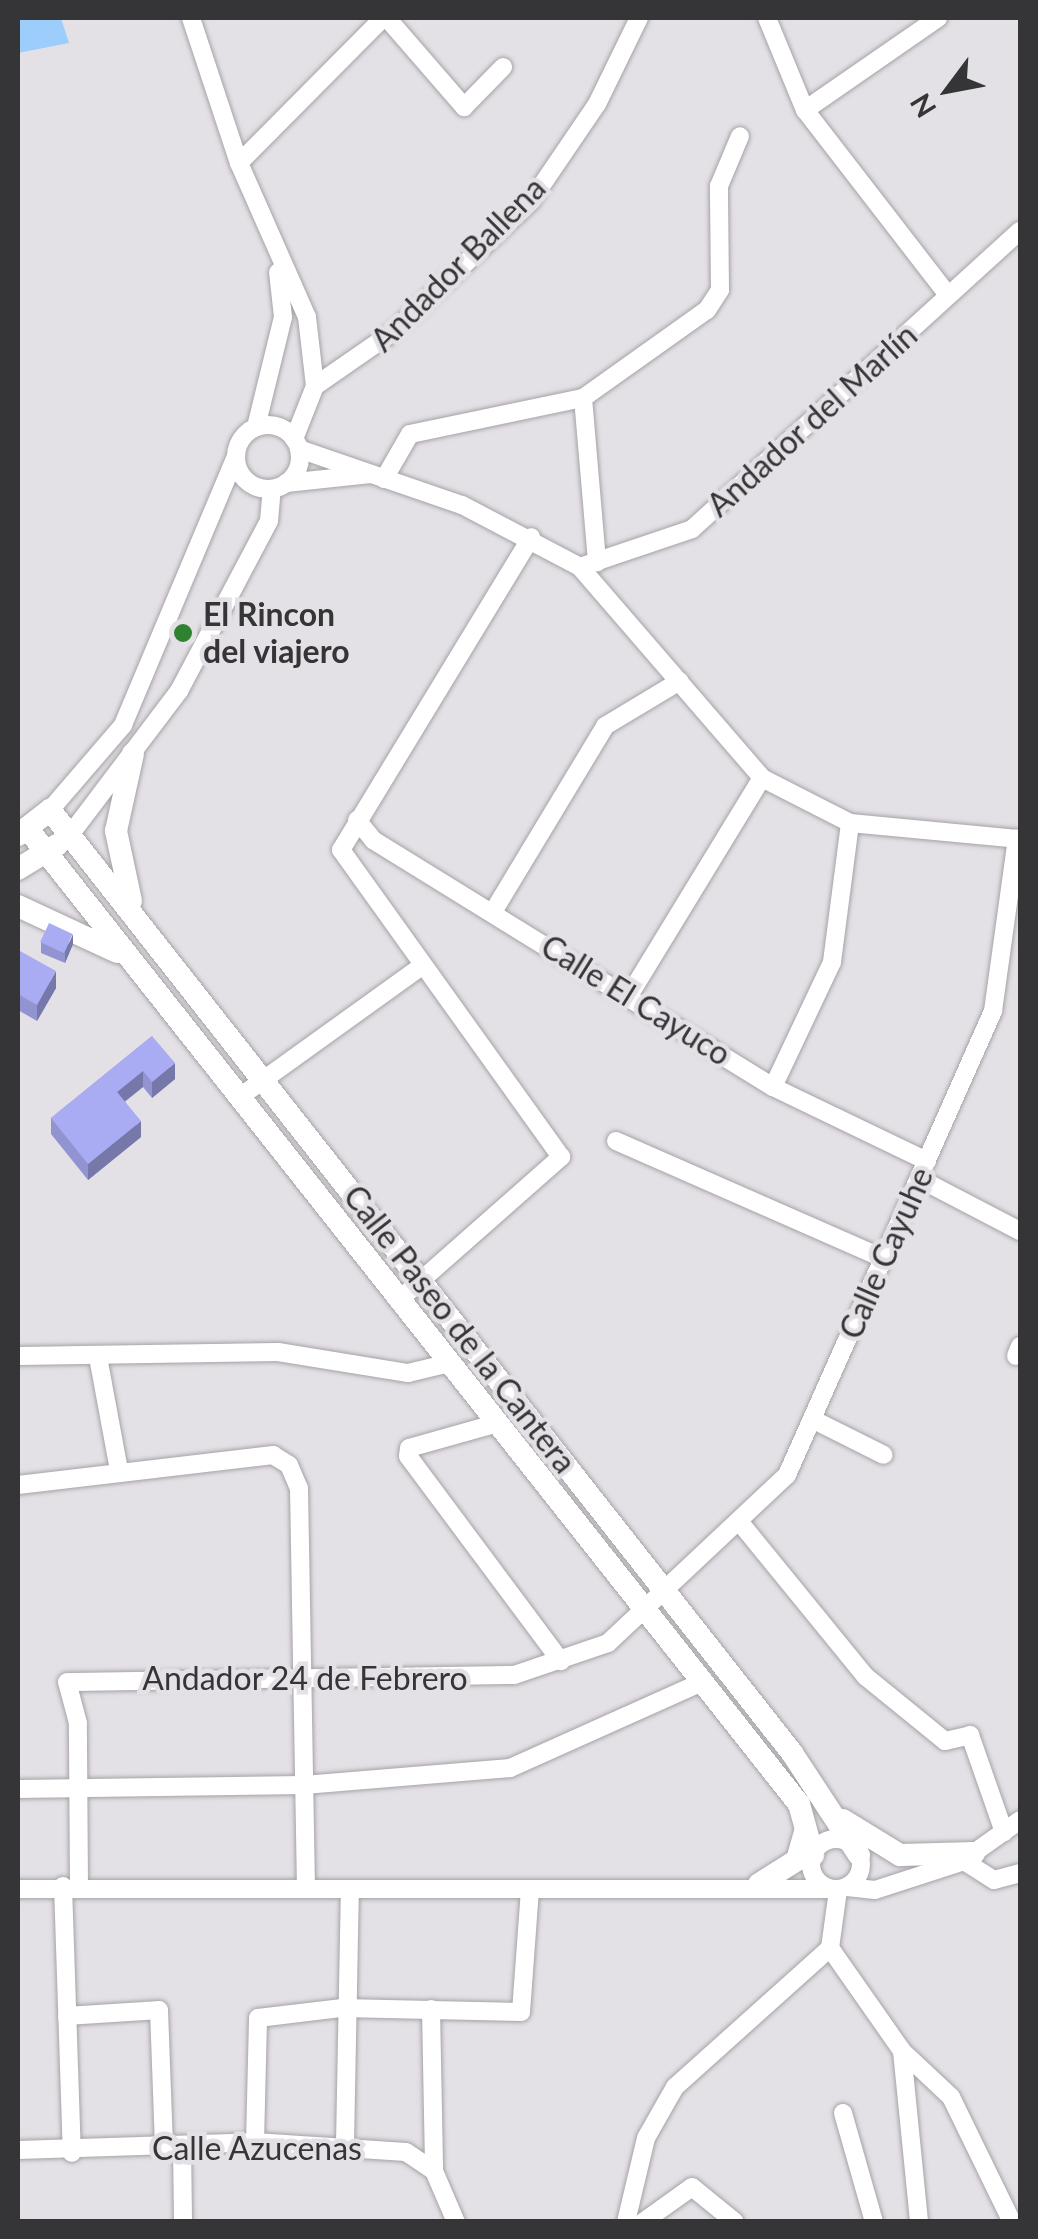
<!DOCTYPE html>
<meta charset="utf-8">
<style>
body{margin:0}
#map{position:relative;width:1038px;height:2239px;overflow:hidden;background:#e4e1e6;font-family:Lato,sans-serif}
div>[style]{position:absolute}
.water>*{inset:0;background:#9dcdfa}
.roads{filter:drop-shadow(0 0 2px #a6a2a7) drop-shadow(0 0 2px #a6a2a7)}
.minor>*{height:18px;margin:-9px;padding:0 9px;transform-origin:9px;border-radius:9px;background:#fff}
.minor>.ring{margin:-9px;padding:0;box-sizing:content-box;background:none;border:18px solid #fff;border-radius:50%}
.major>*{height:22px;margin:-11px;padding:0 11px;transform-origin:11px;border-radius:11px;background:#fff}
.wall>*{inset:0;background:#9194d1}
.shaded-wall>*{inset:0;background:#7678aa}
.building>*{inset:0;background:#a9acf3;transform-origin:0 0}
.dots>*{width:28px;height:28px;translate:-50% -50%;box-sizing:border-box;border:5px solid #e4e1e6;border-radius:50%}
span{translate:-50% -50%;white-space:nowrap;text-align:center;line-height:1.15;-webkit-text-stroke:9px #e4e1e6;paint-order:stroke}
.street-label{font-size:32px;color:#353436}
.poi-label{font-size:32px;color:#353436;font-weight:700}
.left{translate:0 -50%;text-align:left}
.frame{position:absolute;inset:0;border:20px solid #353436;pointer-events:none}
.north{position:absolute;left:898px;top:40px;width:100px;height:100px;-webkit-text-stroke:8px #e4e1e6;paint-order:stroke;rotate:238deg;font-size:28px;font-weight:700;line-height:40px;text-align:center;color:#353436}
.north::after{content:'';display:block;margin:auto;width:35px;height:45px;background:#353436;clip-path:polygon(50% 0,100% 100%,50% 72%,0 100%)}
</style>
<div id="map">
<div class="water">
<div style="clip-path:polygon(18px 18px,61px 18px,69px 43px,18px 53px)"></div>
</div>
<div class="roads">
<div class="minor">
<div style="left:191px;top:18px;width:153px;rotate:71.7deg"></div>
<div style="left:239px;top:163px;width:168px;rotate:66.2deg"></div>
<div style="left:307px;top:317px;width:69px;rotate:83.4deg"></div>
<div style="left:315px;top:386px;width:57px;rotate:111.6deg"></div>
<div style="left:387px;top:18px;width:118px;rotate:49.1deg"></div>
<div style="left:464px;top:107px;width:56px;rotate:-45.7deg"></div>
<div style="left:767px;top:18px;width:100px;rotate:67.6deg"></div>
<div style="left:805px;top:110px;width:234px;rotate:52.3deg"></div>
<div style="left:805px;top:110px;width:162px;rotate:-34.7deg"></div>
<div style="left:239px;top:163px;width:204px;rotate:-45.2deg"></div>
<div style="left:315px;top:386px;width:95px;rotate:-34.7deg"></div>
<div style="left:393px;top:332px;width:190px;rotate:-43.5deg"></div>
<div style="left:531px;top:201px;width:117px;rotate:-55.8deg"></div>
<div style="left:597px;top:104px;width:96px;rotate:-64deg"></div>
<div style="left:583px;top:398px;width:165px;rotate:85.1deg"></div>
<div class="ring" style="left:236px;top:425px;width:46px;height:46px"></div>
<div style="left:256px;top:427px;width:113px;rotate:-76.2deg"></div>
<div style="left:283px;top:317px;width:45px;rotate:-96.3deg"></div>
<div style="left:299px;top:449px;width:172px;rotate:19deg"></div>
<div style="left:462px;top:505px;width:133px;rotate:27.7deg"></div>
<div style="left:580px;top:567px;width:279px;rotate:49.2deg"></div>
<div style="left:762px;top:778px;width:99px;rotate:27.1deg"></div>
<div style="left:850px;top:823px;width:171px;rotate:5.4deg"></div>
<div style="left:384px;top:479px;width:52px;rotate:-60deg"></div>
<div style="left:410px;top:434px;width:177px;rotate:-11.8deg"></div>
<div style="left:583px;top:398px;width:152px;rotate:-35.4deg"></div>
<div style="left:707px;top:310px;width:24px;rotate:-57deg"></div>
<div style="left:720px;top:290px;width:104px;rotate:-90.6deg"></div>
<div style="left:719px;top:186px;width:54px;rotate:-67.2deg"></div>
<div style="left:286px;top:483px;width:85px;rotate:-6deg"></div>
<div style="left:580px;top:567px;width:118px;rotate:-18.7deg"></div>
<div style="left:692px;top:529px;width:443px;rotate:-42.3deg"></div>
<div style="left:50px;top:810px;width:112px;rotate:-49.3deg"></div>
<div style="left:123px;top:725px;width:292px;rotate:-67.2deg"></div>
<div style="left:357px;top:820px;width:26px;rotate:51deg"></div>
<div style="left:373px;top:840px;width:470px;rotate:31.7deg"></div>
<div style="left:773px;top:1087px;width:171px;rotate:25.7deg"></div>
<div style="left:70px;top:835px;width:181px;rotate:-52.9deg"></div>
<div style="left:179px;top:691px;width:192px;rotate:-62.1deg"></div>
<div style="left:269px;top:521px;width:32px;rotate:-85deg"></div>
<div style="left:493px;top:912px;width:217px;rotate:-58.9deg"></div>
<div style="left:605px;top:726px;width:87px;rotate:-31deg"></div>
<div style="left:630px;top:994px;width:253px;rotate:-58.6deg"></div>
<div style="left:773px;top:1087px;width:138px;rotate:-64.7deg"></div>
<div style="left:832px;top:962px;width:140px;rotate:-82.6deg"></div>
<div style="left:241px;top:1096px;width:218px;rotate:-35.7deg"></div>
<div style="left:616px;top:1141px;width:291px;rotate:23.7deg"></div>
<div style="left:920px;top:1179px;width:113px;rotate:27.5deg"></div>
<div style="left:400px;top:1299px;width:215px;rotate:-41.4deg"></div>
<div style="left:561px;top:1157px;width:378px;rotate:-125.6deg"></div>
<div style="left:341px;top:850px;width:366px;rotate:-58.7deg"></div>
<div style="left:18px;top:1356px;width:260px;rotate:-0.9deg"></div>
<div style="left:278px;top:1352px;width:132px;rotate:9.2deg"></div>
<div style="left:408px;top:1373px;width:43px;rotate:-13.4deg"></div>
<div style="left:1016px;top:1356px;width:11px;rotate:-68deg"></div>
<div style="left:98px;top:1357px;width:115px;rotate:79.5deg"></div>
<div style="left:812px;top:1419px;width:80px;rotate:26.6deg"></div>
<div style="left:498px;top:1423px;width:92px;rotate:164.3deg"></div>
<div style="left:409px;top:1448px;width:8px;rotate:97deg"></div>
<div style="left:408px;top:1456px;width:256px;rotate:53.3deg"></div>
<div style="left:18px;top:1485px;width:257px;rotate:-6.7deg"></div>
<div style="left:273px;top:1455px;width:19px;rotate:32deg"></div>
<div style="left:289px;top:1465px;width:25px;rotate:67deg"></div>
<div style="left:299px;top:1488px;width:401px;rotate:89deg"></div>
<div style="left:742px;top:1525px;width:195px;rotate:50.8deg"></div>
<div style="left:865px;top:1676px;width:103px;rotate:39.1deg"></div>
<div style="left:945px;top:1741px;width:26px;rotate:-13deg"></div>
<div style="left:970px;top:1735px;width:103px;rotate:70.7deg"></div>
<div style="left:18px;top:1789px;width:286px;rotate:-0.8deg"></div>
<div style="left:304px;top:1785px;width:207px;rotate:-4.7deg"></div>
<div style="left:510px;top:1768px;width:210px;rotate:-24.1deg"></div>
<div class="ring" style="left:811px;top:1839px;width:32px;height:32px"></div>
<div style="left:956px;top:1856px;width:45px;rotate:32.3deg"></div>
<div style="left:994px;top:1880px;width:27px;rotate:-15deg"></div>
<div style="left:63px;top:1886px;width:267px;rotate:88.1deg"></div>
<div style="left:79px;top:1886px;width:163px;rotate:-90.4deg"></div>
<div style="left:78px;top:1723px;width:42px;rotate:-105deg"></div>
<div style="left:67px;top:1682px;width:447px;rotate:-0.9deg"></div>
<div style="left:514px;top:1675px;width:99px;rotate:-18.8deg"></div>
<div style="left:608px;top:1643px;width:245px;rotate:-43.2deg"></div>
<div style="left:787px;top:1475px;width:508px;rotate:-66.06deg"></div>
<div style="left:993px;top:1011px;width:174px;rotate:-82.1deg"></div>
<div style="left:847px;top:1887px;width:28px;rotate:6deg"></div>
<div style="left:875px;top:1890px;width:90px;rotate:-18deg"></div>
<div style="left:961px;top:1862px;width:72px;rotate:-35.4deg"></div>
<div style="left:18px;top:1889px;width:810px"></div>
<div style="left:830px;top:1948px;width:126px;rotate:55deg"></div>
<div style="left:902px;top:2051px;width:67px;rotate:43.2deg"></div>
<div style="left:951px;top:2097px;width:139px;rotate:64deg"></div>
<div style="left:431px;top:2009px;width:162px;rotate:88.9deg"></div>
<div style="left:67px;top:2016px;width:92px;rotate:-3.7deg"></div>
<div style="left:159px;top:2010px;width:136px;rotate:87.9deg"></div>
<div style="left:902px;top:2051px;width:172px;rotate:84.3deg"></div>
<div style="left:843px;top:2113px;width:113px;rotate:74.1deg"></div>
<div style="left:255px;top:2142px;width:124px;rotate:-88.6deg"></div>
<div style="left:258px;top:2018px;width:85px;rotate:-6.8deg"></div>
<div style="left:342px;top:2008px;width:179px;rotate:1.3deg"></div>
<div style="left:521px;top:2012px;width:123px;rotate:-85.8deg"></div>
<div style="left:345px;top:2144px;width:255px;rotate:-88.9deg"></div>
<div style="left:182px;top:2146px;width:76px;rotate:89.2deg"></div>
<div style="left:18px;top:2150px;width:237px;rotate:-1.9deg"></div>
<div style="left:255px;top:2142px;width:151px;rotate:3.8deg"></div>
<div style="left:406px;top:2152px;width:34px;rotate:34deg"></div>
<div style="left:434px;top:2171px;width:56px;rotate:66.7deg"></div>
<div style="left:626px;top:2222px;width:86px;rotate:-76.6deg"></div>
<div style="left:646px;top:2138px;width:59px;rotate:-60.4deg"></div>
<div style="left:675px;top:2087px;width:208px;rotate:-41.9deg"></div>
<div style="left:830px;top:1948px;width:59px;rotate:-82.1deg"></div>
<div style="left:643px;top:2222px;width:60px;rotate:-35.5deg"></div>
<div style="left:692px;top:2187px;width:55px;rotate:39.1deg"></div>
</div>
<div class="major">
<div style="left:27px;top:828px;width:1244px;rotate:51.66deg"></div>
<div style="left:799px;top:1804px;width:53px;rotate:74.6deg"></div>
<div style="left:18px;top:835px;width:41px;rotate:-38deg"></div>
<div style="left:50px;top:810px;width:1200px;rotate:51.8deg"></div>
<div style="left:792px;top:1753px;width:122px;rotate:56.7deg"></div>
<div style="left:18px;top:869px;width:46px;rotate:-31.6deg"></div>
<div style="left:131px;top:901px;width:72px;rotate:-102.1deg"></div>
<div style="left:116px;top:831px;width:79px;rotate:-77.6deg"></div>
<div style="left:18px;top:906px;width:109px;rotate:24.9deg"></div>
<div style="left:843px;top:1820px;width:67px;rotate:31.6deg"></div>
<div style="left:900px;top:1855px;width:74px;rotate:-1.5deg"></div>
<div style="left:759px;top:1884px;width:45px;rotate:-32.3deg"></div>
<div style="left:797px;top:1860px;width:29px;rotate:-74deg"></div>
</div>
</div>
<div class="wall">
<div style="clip-path:polygon(41px 942px,73px 944px,65px 963px,41px 953px)"></div>
<div style="clip-path:polygon(18px 955px,56px 988px,37px 1021px,18px 1010px)"></div>
<div style="clip-path:polygon(152px 1036px,175px 1079px,152px 1098px,143px 1087px,125px 1101px,141px 1137px,88px 1180px,51px 1134px,51px 1118px)"></div>
</div>
<div class="shaded-wall">
<div style="clip-path:polygon(73px 934px,73px 944px,65px 963px,65px 952px)"></div>
<div style="clip-path:polygon(56px 971px,56px 988px,37px 1021px,37px 1005px)"></div>
<div style="clip-path:polygon(175px 1063px,175px 1079px,152px 1098px,152px 1082px)"></div>
<div style="clip-path:polygon(143px 1071px,143px 1087px,117px 1108px,117px 1092px)"></div>
<div style="clip-path:polygon(141px 1121px,141px 1137px,88px 1180px,88px 1164px)"></div>
</div>
<div class="building">
<div style="left:49px;top:923px;width:26px;height:21px;rotate:25deg"></div>
<div style="clip-path:polygon(20px 951px,56px 971px,37px 1005px,18px 994px,18px 955px)"></div>
<div style="clip-path:polygon(152px 1036px,175px 1063px,152px 1082px,143px 1071px,117px 1092px,141px 1121px,88px 1164px,51px 1118px)"></div>
</div>
<div class="dots">
<div style="left:183px;top:633px;background:#2f8330"></div>
</div>
<div class="street-label">
<span style="left:458px;top:264px;rotate:-45deg">Andador Ballena</span>
<span style="left:812px;top:420px;rotate:-42deg">Andador del Marlín</span>
<span style="left:636px;top:1000px;rotate:32deg">Calle El Cayuco</span>
<span style="left:886px;top:1253px;rotate:-66deg">Calle Cayuhe</span>
<span style="left:460px;top:1329px;rotate:52deg">Calle Paseo de la Cantera</span>
<span style="left:305px;top:1678px">Andador 24 de Febrero</span>
<span style="left:257px;top:2148px">Calle Azucenas</span>
</div>
<div class="poi-label">
<span class="left" style="left:203px;top:633px">El Rincon<br>del viajero</span>
</div>
<div class="frame"></div>
<div class="north">N</div>
</div>
